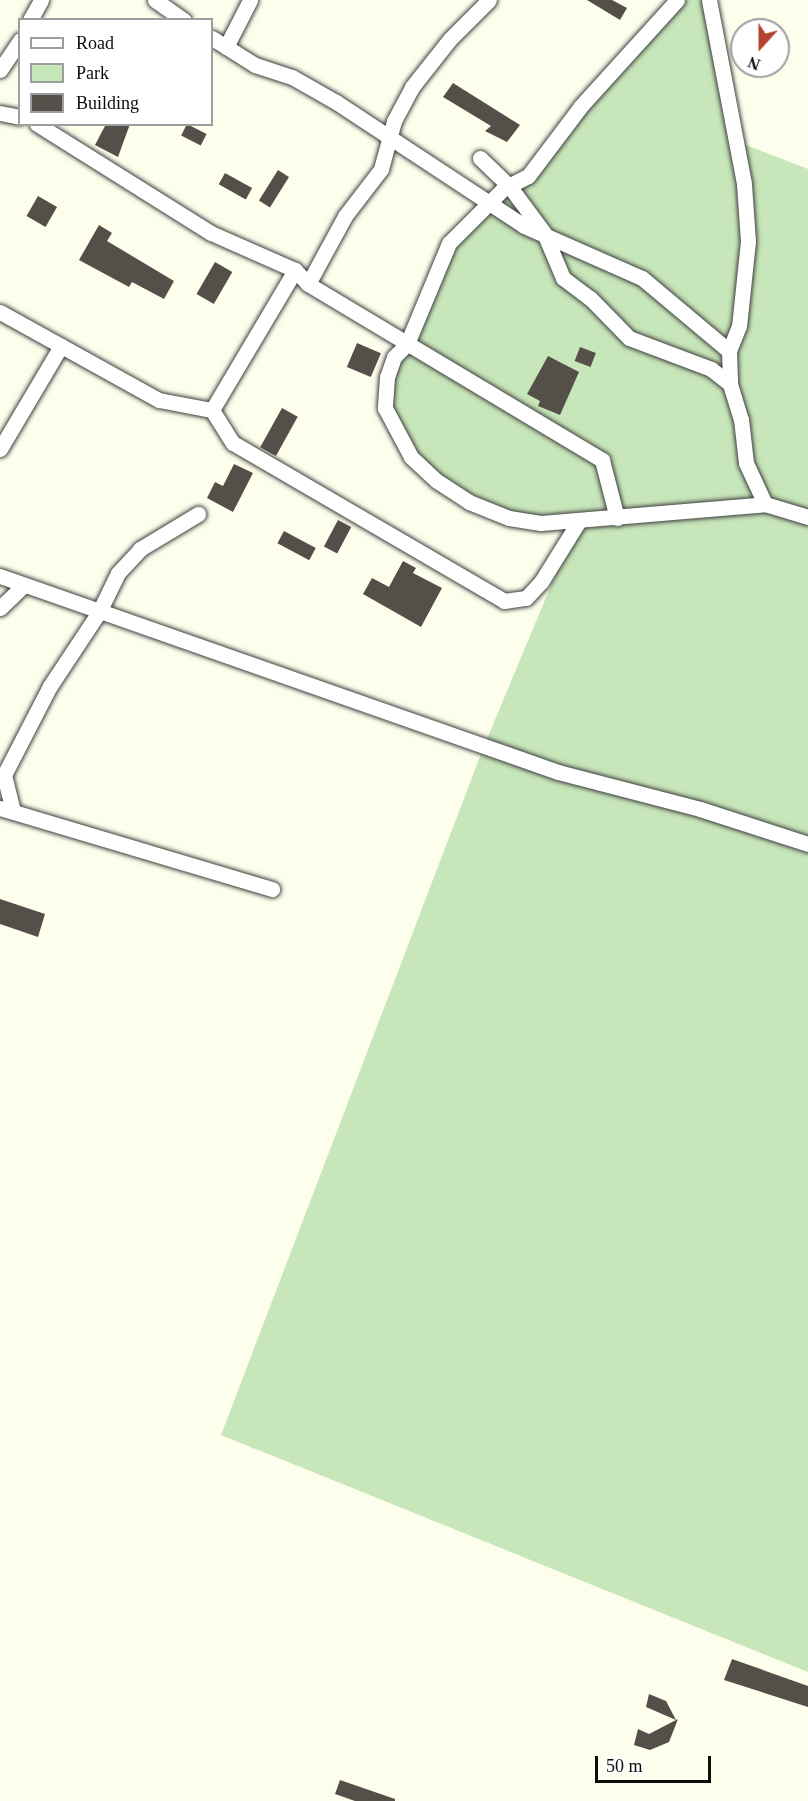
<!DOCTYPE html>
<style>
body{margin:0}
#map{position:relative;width:808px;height:1801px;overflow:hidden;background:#fefeed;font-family:"Times New Roman",serif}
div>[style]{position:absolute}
.green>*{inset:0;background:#c7e6b9}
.building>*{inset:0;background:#545049;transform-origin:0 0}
.roads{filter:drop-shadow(0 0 2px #3f3f3f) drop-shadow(0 0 2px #3f3f3f)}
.street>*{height:15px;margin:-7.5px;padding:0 7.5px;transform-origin:7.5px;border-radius:7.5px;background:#fff}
span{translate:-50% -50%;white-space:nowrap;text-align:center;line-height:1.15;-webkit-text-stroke:6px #fff;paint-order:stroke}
.legend{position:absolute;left:18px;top:18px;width:195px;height:108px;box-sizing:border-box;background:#fff;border:2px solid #9e9e9e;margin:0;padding:8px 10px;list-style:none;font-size:18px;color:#0c0c0c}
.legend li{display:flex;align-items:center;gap:12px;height:30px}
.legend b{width:30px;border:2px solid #9e9e9e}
.north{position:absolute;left:730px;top:18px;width:60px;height:60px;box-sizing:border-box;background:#fff;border:2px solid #9e9e9e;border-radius:50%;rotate:201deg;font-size:16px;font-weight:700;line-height:24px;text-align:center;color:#0c0c0c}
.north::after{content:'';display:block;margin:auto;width:21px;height:27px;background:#b4432d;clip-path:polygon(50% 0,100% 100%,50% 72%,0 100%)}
.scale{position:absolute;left:595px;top:1756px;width:116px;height:27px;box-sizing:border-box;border:3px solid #0c0c0c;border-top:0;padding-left:8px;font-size:18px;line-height:21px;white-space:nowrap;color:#0c0c0c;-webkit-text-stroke:4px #fff;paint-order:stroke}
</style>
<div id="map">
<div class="green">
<div style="clip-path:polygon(677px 0,708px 0,735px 141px,808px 169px,808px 1672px,221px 1435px,484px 746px,578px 521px,519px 520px,437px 481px,391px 420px,387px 377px,449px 243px,528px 176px)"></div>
</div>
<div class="building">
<div style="clip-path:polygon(587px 0,612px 0,627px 8px,620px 20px)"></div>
<div style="clip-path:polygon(453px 83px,520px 125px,507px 142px,485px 131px,491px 126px,443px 97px)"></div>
<div style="clip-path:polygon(106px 124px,130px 124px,118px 157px,95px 145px)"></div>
<div style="left:187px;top:124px;width:22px;height:13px;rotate:27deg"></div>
<div style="left:278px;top:170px;width:13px;height:36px;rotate:32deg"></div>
<div style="left:225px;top:173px;width:31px;height:13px;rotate:29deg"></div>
<div style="left:38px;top:196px;width:22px;height:23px;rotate:30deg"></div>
<div style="clip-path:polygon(99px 225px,112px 233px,107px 241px,174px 281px,164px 299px,132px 282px,129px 287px,79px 260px)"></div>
<div style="left:215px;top:262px;width:20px;height:37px;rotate:30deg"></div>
<div style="left:357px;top:343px;width:26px;height:26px;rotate:23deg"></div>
<div style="left:580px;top:347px;width:17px;height:15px;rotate:21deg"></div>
<div style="clip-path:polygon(548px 356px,579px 372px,560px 415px,538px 406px,540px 401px,527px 394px)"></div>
<div style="left:282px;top:408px;width:18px;height:45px;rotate:29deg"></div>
<div style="clip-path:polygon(234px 464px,253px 473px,233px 512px,207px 498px,215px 482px,223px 486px)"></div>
<div style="left:338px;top:520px;width:15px;height:30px;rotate:28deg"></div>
<div style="left:284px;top:531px;width:36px;height:14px;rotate:28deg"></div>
<div style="clip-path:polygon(403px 561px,416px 568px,413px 573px,442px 588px,421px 627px,363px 594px,372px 578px,389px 587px)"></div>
<div style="clip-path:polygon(0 899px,45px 914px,38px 937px,0 924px)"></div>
<div style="clip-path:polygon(732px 1659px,808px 1686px,808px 1707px,724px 1680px)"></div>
<div style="clip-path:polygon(649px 1694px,666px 1701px,676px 1720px,646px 1707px)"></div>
<div style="clip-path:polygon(678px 1719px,669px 1742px,650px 1750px,634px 1745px,638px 1729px,649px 1734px)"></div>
<div style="clip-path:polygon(340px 1780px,395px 1799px,395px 1801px,355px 1801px,335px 1794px)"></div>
</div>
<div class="roads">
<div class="street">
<div style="left:155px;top:0;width:35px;rotate:35deg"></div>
<div style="left:677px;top:0;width:143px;rotate:132.2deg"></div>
<div style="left:581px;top:106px;width:88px;rotate:127.1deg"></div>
<div style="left:528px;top:176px;width:28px;rotate:153deg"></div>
<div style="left:503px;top:189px;width:76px;rotate:135deg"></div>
<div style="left:449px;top:243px;width:109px;rotate:112.6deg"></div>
<div style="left:407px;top:344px;width:18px;rotate:135deg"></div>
<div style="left:394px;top:357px;width:21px;rotate:109deg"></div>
<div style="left:387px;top:377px;width:31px;rotate:94deg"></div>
<div style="left:385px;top:408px;width:55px;rotate:62deg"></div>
<div style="left:411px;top:457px;width:35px;rotate:43deg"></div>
<div style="left:437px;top:481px;width:38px;rotate:33deg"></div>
<div style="left:469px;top:502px;width:43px;rotate:21.8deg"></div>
<div style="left:509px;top:518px;width:32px;rotate:9deg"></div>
<div style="left:541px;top:523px;width:225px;rotate:-4.8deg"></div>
<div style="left:765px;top:504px;width:45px;rotate:16.8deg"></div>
<div style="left:709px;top:0;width:187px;rotate:79.2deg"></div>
<div style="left:744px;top:184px;width:57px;rotate:86deg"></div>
<div style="left:748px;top:241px;width:85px;rotate:96deg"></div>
<div style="left:739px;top:326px;width:27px;rotate:112deg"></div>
<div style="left:729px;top:351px;width:33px;rotate:88deg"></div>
<div style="left:730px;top:384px;width:37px;rotate:73deg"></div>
<div style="left:741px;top:419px;width:44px;rotate:83.5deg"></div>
<div style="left:746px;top:463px;width:45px;rotate:65.1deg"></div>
<div style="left:30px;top:20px;width:23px;rotate:-61deg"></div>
<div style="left:212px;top:38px;width:51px;rotate:32.1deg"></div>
<div style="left:255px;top:65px;width:39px;rotate:18deg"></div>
<div style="left:292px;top:77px;width:51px;rotate:29.6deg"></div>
<div style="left:336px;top:102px;width:225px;rotate:33.4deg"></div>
<div style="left:524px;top:226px;width:129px;rotate:23.8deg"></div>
<div style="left:642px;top:278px;width:114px;rotate:40deg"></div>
<div style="left:226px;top:47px;width:53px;rotate:-62.9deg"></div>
<div style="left:0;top:70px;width:36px;rotate:-56deg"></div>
<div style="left:0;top:113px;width:20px;rotate:11deg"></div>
<div style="left:37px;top:124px;width:205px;rotate:32.1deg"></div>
<div style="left:211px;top:233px;width:92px;rotate:23.8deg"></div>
<div style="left:295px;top:270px;width:19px;rotate:47deg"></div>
<div style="left:308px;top:284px;width:77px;rotate:-61.4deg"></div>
<div style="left:345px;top:216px;width:59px;rotate:-52.5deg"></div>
<div style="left:381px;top:169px;width:50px;rotate:-74.8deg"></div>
<div style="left:394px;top:121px;width:38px;rotate:-62deg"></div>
<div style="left:412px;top:87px;width:61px;rotate:-51.6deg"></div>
<div style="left:450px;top:39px;width:55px;rotate:-45deg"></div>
<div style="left:480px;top:158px;width:42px;rotate:44deg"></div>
<div style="left:510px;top:187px;width:57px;rotate:53.5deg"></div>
<div style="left:544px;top:233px;width:49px;rotate:67.1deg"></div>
<div style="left:563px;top:278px;width:34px;rotate:37deg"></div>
<div style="left:590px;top:298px;width:56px;rotate:45.7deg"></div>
<div style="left:629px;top:338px;width:88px;rotate:20.7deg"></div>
<div style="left:711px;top:369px;width:24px;rotate:38deg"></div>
<div style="left:308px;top:284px;width:343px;rotate:30.9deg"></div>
<div style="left:602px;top:460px;width:60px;rotate:75.5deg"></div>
<div style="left:0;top:312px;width:182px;rotate:29deg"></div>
<div style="left:159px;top:400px;width:54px;rotate:10.7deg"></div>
<div style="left:212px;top:410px;width:39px;rotate:58deg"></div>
<div style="left:233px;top:443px;width:314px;rotate:30.2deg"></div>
<div style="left:504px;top:601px;width:22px;rotate:-8deg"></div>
<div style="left:526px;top:598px;width:22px;rotate:-47deg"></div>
<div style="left:541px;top:582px;width:72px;rotate:-58.1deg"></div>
<div style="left:212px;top:410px;width:163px;rotate:-59.3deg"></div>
<div style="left:0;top:449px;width:120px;rotate:-59.4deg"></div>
<div style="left:0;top:576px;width:591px;rotate:19.35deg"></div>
<div style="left:558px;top:772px;width:147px;rotate:14.6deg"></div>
<div style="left:700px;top:809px;width:114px;rotate:18deg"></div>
<div style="left:0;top:608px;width:33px;rotate:-44deg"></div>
<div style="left:0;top:808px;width:284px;rotate:16.6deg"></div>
<div style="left:13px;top:811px;width:37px;rotate:-104deg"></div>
<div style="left:4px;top:775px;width:100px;rotate:-62.7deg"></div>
<div style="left:50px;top:686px;width:89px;rotate:-56.5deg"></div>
<div style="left:99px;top:612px;width:43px;rotate:-64deg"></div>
<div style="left:118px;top:573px;width:33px;rotate:-47deg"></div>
<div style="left:140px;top:549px;width:68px;rotate:-31.1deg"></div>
</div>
</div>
<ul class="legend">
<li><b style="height:8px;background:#fff"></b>Road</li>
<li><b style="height:16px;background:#c7e6b9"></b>Park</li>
<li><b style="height:16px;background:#545049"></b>Building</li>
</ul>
<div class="north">N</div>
<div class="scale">50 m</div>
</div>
